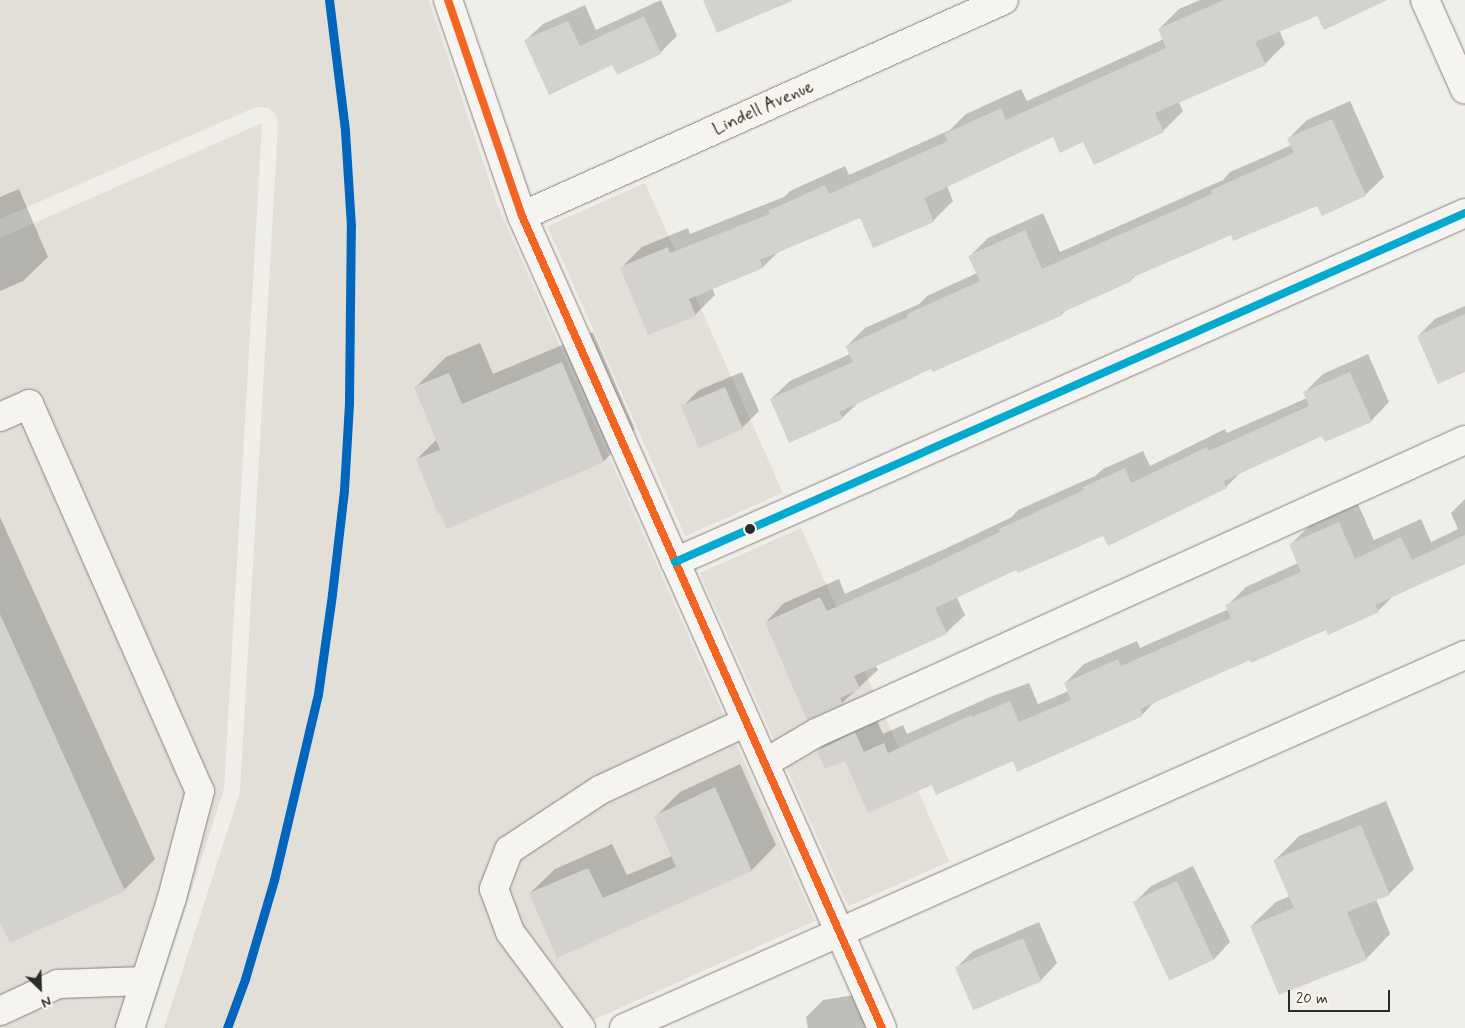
<!DOCTYPE html>
<style>
body{margin:0}
#map{position:relative;width:1465px;height:1028px;overflow:hidden;background:#f0eee8;font-family:Mynerve,sans-serif}
div>[style]{position:absolute}
.built>*{inset:0;background:#e1dfd7;transform-origin:0 0}
.shadow>*{inset:0;background:#0003}
.building>*{inset:0;background:#d4d2ce;transform-origin:0 0}
.roads{filter:drop-shadow(0 0 1px #848380) drop-shadow(0 0 1px #848380)}
.minor>*{height:28px;margin:-14px;padding:0 14px;transform-origin:14px;border-radius:14px;background:#f5f4f0}
.major>*{height:28px;margin:-14px;padding:0 14px;transform-origin:14px;border-radius:14px;background:#f5f4f0}
.bus-1>*{height:8px;margin:-4px;padding:0 4px;transform-origin:4px;border-radius:4px;background:#f26522}
.bus-2>*{height:8px;margin:-4px;padding:0 4px;transform-origin:4px;border-radius:4px;background:#00a9ce}
.rail-1>*{height:9px;margin:-4.5px;padding:0 4.5px;transform-origin:4.5px;border-radius:4.5px;background:#0065bd}
.dots>*{width:14px;height:14px;translate:-50% -50%;box-sizing:border-box;border:2px solid #fbf7ec;border-radius:50%}
span{translate:-50% -50%;white-space:nowrap;text-align:center;line-height:1.15;-webkit-text-stroke:4px #fbf7ec;paint-order:stroke}
.street-label{font-size:18px;color:#2b2b2b}
.north{position:absolute;left:15px;top:963px;width:50px;height:50px;-webkit-text-stroke:4px #fbf7ec;paint-order:stroke;rotate:156deg;font-size:14px;font-weight:700;line-height:20px;text-align:center;color:#2b2b2b}
.north::after{content:'';display:block;margin:auto;width:18px;height:22px;background:#2b2b2b;clip-path:polygon(50% 0,100% 100%,50% 72%,0 100%)}
.scale{position:absolute;left:1288px;top:990px;width:102px;height:22px;box-sizing:border-box;border:2px solid #2b2b2b;border-top:0;padding-left:6px;font-size:15px;line-height:18px;white-space:nowrap;color:#2b2b2b;-webkit-text-stroke:4px #fbf7ec;paint-order:stroke}
</style>
<div id="map">
<div class="built">
<div style="clip-path:polygon(0 0,429px 0,498px 206px,815px 921px,575px 1028px,164px 1028px,240px 792px,278px 125px,276px 115px,269px 108px,256px 107px,0 219px)"></div>
<div style="clip-path:polygon(262px 123px,224px 789px,147px 1028px,0 1028px,0 238px)"></div>
<div style="left:645px;top:183px;width:339px;height:107px;rotate:66deg"></div>
<div style="left:801px;top:528px;width:365px;height:111px;rotate:66deg"></div>
</div>
<div class="shadow">
<div style="clip-path:polygon(661px 0,677px 36px,660px 53px,613px 64px,526px 40px,543px 24px,585px 5px,596px 30px)"></div>
<div style="clip-path:polygon(1200px 0,1377px 0,1318px 14px,1279px 30px,1285px 44px,1265px 64px,1178px 101px,1183px 111px,1163px 131px,1084px 140px,1053px 136px,947px 186px,953px 201px,933px 221px,861px 216px,779px 251px,763px 267px,712px 288px,715px 295px,695px 315px,622px 267px,642px 247px,688px 228px,690px 234px,784px 197px,790px 191px,845px 166px,849px 175px,950px 130px,966px 114px,1021px 89px,1027px 101px,1164px 39px,1159px 29px,1179px 9px)"></div>
<div style="clip-path:polygon(1350px 101px,1384px 177px,1365px 195px,1318px 204px,1231px 234px,1138px 274px,1131px 280px,1067px 309px,1062px 314px,932px 367px,860px 401px,842px 418px,771px 399px,790px 381px,850px 354px,847px 346px,865px 328px,919px 304px,927px 296px,977px 273px,970px 256px,988px 238px,1043px 213px,1060px 252px,1223px 180px,1230px 172px,1292px 145px,1289px 138px,1307px 120px)"></div>
<div style="clip-path:polygon(19px 189px,48px 257px,23px 281px,0 291px,0 197px)"></div>
<div style="clip-path:polygon(1465px 306px,1465px 370px,1418px 336px,1435px 319px)"></div>
<div style="clip-path:polygon(593px 332px,635px 429px,604px 461px,448px 527px,417px 459px,437px 439px,415px 388px,446px 357px,480px 343px,493px 374px)"></div>
<div style="clip-path:polygon(1368px 354px,1389px 402px,1371px 421px,1323px 434px,1241px 472px,1226px 487px,1017px 568px,956px 596px,965px 615px,946px 633px,875px 665px,878px 670px,842px 703px,766px 622px,784px 603px,839px 579px,845px 594px,949px 547px,1012px 517px,1018px 510px,1095px 476px,1103px 469px,1143px 451px,1150px 466px,1225px 429px,1227px 433px,1307px 398px,1304px 393px,1323px 374px)"></div>
<div style="clip-path:polygon(742px 372px,759px 411px,742px 428px,682px 407px,699px 390px)"></div>
<div style="clip-path:polygon(1465px 499px,1465px 564px,1394px 595px,1378px 611px,1326px 628px,1250px 658px,1156px 700px,1142px 715px,1013px 759px,932px 783px,818px 751px,837px 732px,874px 714px,883px 734px,903px 725px,907px 734px,990px 697px,1029px 683px,1038px 704px,1069px 691px,1065px 683px,1084px 664px,1137px 641px,1140px 648px,1229px 609px,1227px 606px,1246px 587px,1298px 563px,1290px 545px,1309px 526px,1358px 504px,1374px 540px,1421px 519px,1431px 542px,1458px 529px,1451px 513px)"></div>
<div style="clip-path:polygon(0 517px,155px 859px,124px 890px,0 919px)"></div>
<div style="clip-path:polygon(740px 764px,776px 845px,752px 870px,558px 956px,530px 893px,555px 869px,612px 844px,627px 875px,672px 856px,655px 817px,680px 792px)"></div>
<div style="clip-path:polygon(1386px 801px,1414px 869px,1389px 894px,1376px 899px,1390px 934px,1366px 959px,1251px 926px,1276px 902px,1290px 896px,1275px 860px,1299px 836px)"></div>
<div style="clip-path:polygon(1193px 866px,1230px 942px,1214px 959px,1171px 979px,1134px 903px,1151px 886px)"></div>
<div style="clip-path:polygon(1039px 922px,1057px 963px,1041px 980px,974px 1009px,956px 968px,973px 951px)"></div>
<div style="clip-path:polygon(861px 994px,866px 1028px,808px 1028px,806px 1017px,823px 1000px)"></div>
</div>
<div class="building">
<div style="clip-path:polygon(703px 0,794px 0,717px 33px)"></div>
<div style="clip-path:polygon(1224px 0,1387px 0,1324px 30px,1317px 16px,1255px 42px,1266px 65px,1155px 113px,1164px 132px,1094px 165px,1083px 142px,1060px 153px,1053px 137px,924px 198px,934px 222px,873px 248px,860px 218px,760px 260px,763px 268px,689px 299px,696px 316px,648px 335px,620px 267px,668px 247px,670px 253px,770px 214px,768px 211px,825px 185px,829px 194px,948px 141px,944px 134px,1001px 108px,1006px 120px,1166px 48px,1158px 29px)"></div>
<div style="clip-path:polygon(644px 16px,661px 54px,617px 75px,612px 65px,549px 95px,524px 40px,568px 21px,580px 46px)"></div>
<div style="clip-path:polygon(1332px 119px,1366px 196px,1322px 216px,1317px 206px,1233px 241px,1231px 235px,1131px 278px,1132px 281px,1061px 313px,1063px 315px,933px 372px,931px 369px,839px 412px,843px 419px,789px 443px,770px 399px,853px 362px,845px 346px,908px 317px,907px 314px,980px 281px,968px 256px,1025px 230px,1042px 269px,1212px 194px,1211px 190px,1294px 153px,1287px 138px)"></div>
<div style="clip-path:polygon(1465px 314px,1465px 372px,1438px 384px,1417px 336px)"></div>
<div style="clip-path:polygon(562px 362px,604px 462px,447px 529px,440px 513px,438px 514px,416px 459px,440px 450px,414px 387px,449px 373px,462px 404px)"></div>
<div style="clip-path:polygon(1350px 372px,1372px 422px,1325px 442px,1322px 436px,1224px 481px,1227px 488px,1108px 546px,1103px 536px,1018px 573px,1016px 570px,935px 608px,947px 634px,854px 676px,860px 689px,840px 698px,843px 704px,807px 720px,765px 622px,820px 597px,827px 611px,929px 566px,1000px 532px,999px 529px,1084px 490px,1083px 487px,1125px 468px,1131px 483px,1207px 447px,1209px 451px,1309px 406px,1303px 392px)"></div>
<div style="left:725px;top:387px;width:46px;height:48px;rotate:67deg"></div>
<div style="clip-path:polygon(1339px 522px,1355px 559px,1401px 537px,1412px 560px,1465px 535px,1465px 564px,1375px 605px,1379px 612px,1328px 635px,1326px 630px,1251px 663px,1250px 660px,1140px 709px,1143px 716px,1017px 772px,1013px 761px,936px 795px,932px 785px,868px 813px,845px 761px,825px 769px,817px 751px,855px 732px,864px 752px,884px 743px,888px 753px,971px 715px,972px 717px,1010px 701px,1019px 722px,1071px 700px,1064px 683px,1118px 659px,1121px 666px,1231px 618px,1225px 605px,1301px 572px,1289px 544px)"></div>
<div style="clip-path:polygon(0 614px,125px 891px,10px 943px,0 922px)"></div>
<div style="clip-path:polygon(715px 787px,752px 871px,557px 958px,529px 893px,588px 868px,603px 898px,676px 867px,654px 816px)"></div>
<div style="clip-path:polygon(1361px 825px,1390px 895px,1347px 912px,1367px 960px,1279px 995px,1250px 926px,1294px 908px,1273px 860px)"></div>
<div style="left:1177px;top:881px;width:87px;height:49px;rotate:65deg"></div>
<div style="left:1023px;top:938px;width:47px;height:74px;rotate:67deg"></div>
</div>
<div class="roads">
<div class="minor">
<div style="left:448px;top:0;width:228px;rotate:71.1deg"></div>
<div style="left:522px;top:216px;width:888px;rotate:66.09deg"></div>
<div style="left:1425px;top:0;width:98px;rotate:66deg"></div>
<div style="left:522px;top:216px;width:528px;rotate:-24.14deg"></div>
<div style="left:0;top:417px;width:32px;rotate:-24deg"></div>
<div style="left:29px;top:404px;width:423px;rotate:66.2deg"></div>
<div style="left:200px;top:791px;width:111px;rotate:104.7deg"></div>
<div style="left:172px;top:898px;width:137px;rotate:107.9deg"></div>
<div style="left:675px;top:562px;width:864px;rotate:-23.83deg"></div>
<div style="left:765px;top:763px;width:59px;rotate:-30.5deg"></div>
<div style="left:816px;top:733px;width:712px;rotate:-24.3deg"></div>
<div style="left:0;top:1011px;width:64px;rotate:-25deg"></div>
<div style="left:58px;top:984px;width:87px;rotate:-2deg"></div>
<div style="left:581px;top:1028px;width:119px;rotate:-126.5deg"></div>
<div style="left:510px;top:932px;width:46px;rotate:-110.4deg"></div>
<div style="left:494px;top:889px;width:42px;rotate:-69deg"></div>
<div style="left:509px;top:850px;width:109px;rotate:-33.4deg"></div>
<div style="left:600px;top:790px;width:161px;rotate:-25deg"></div>
</div>
<div class="major">
<div style="left:624px;top:1028px;width:920px;rotate:-23.92deg"></div>
</div>
</div>
<div class="bus-1">
<div style="left:448px;top:0;width:228px;rotate:71.1deg"></div>
<div style="left:522px;top:216px;width:888px;rotate:66.09deg"></div>
</div>
<div class="bus-2">
<div style="left:675px;top:562px;width:864px;rotate:-23.83deg"></div>
</div>
<div class="rail-1">
<div style="left:227px;top:1028px;width:52px;rotate:-69.8deg"></div>
<div style="left:245px;top:979px;width:103px;rotate:-73.7deg"></div>
<div style="left:274px;top:880px;width:191px;rotate:-76.7deg"></div>
<div style="left:318px;top:694px;width:101px;rotate:-82deg"></div>
<div style="left:332px;top:594px;width:105px;rotate:-83.4deg"></div>
<div style="left:344px;top:490px;width:87px;rotate:-86.7deg"></div>
<div style="left:349px;top:403px;width:177px;rotate:-89.4deg"></div>
<div style="left:351px;top:226px;width:96px;rotate:-93.6deg"></div>
<div style="left:345px;top:130px;width:131px;rotate:-97deg"></div>
</div>
<div class="dots">
<div style="left:750px;top:529px;background:#2b2b2b"></div>
</div>
<div class="street-label">
<span style="left:763px;top:108px;rotate:-24deg">Lindell Avenue</span>
</div>
<div class="north">N</div>
<div class="scale">20 m</div>
</div>
